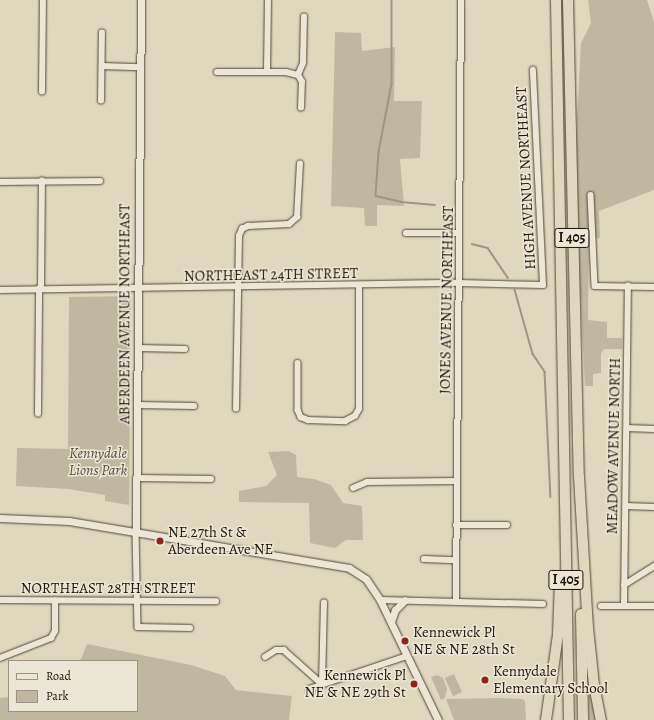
<!DOCTYPE html>
<style>
body{margin:0}
#map{position:relative;width:654px;height:720px;overflow:hidden;background:#e0d8be;font-family:Alegreya,serif}
div>[style]{position:absolute}
.green>*{inset:0;background:#c0b7a0;transform-origin:0 0}
.stream>*{height:1.5px;margin:-0.75px;padding:0 0.75px;transform-origin:0.75px;border-radius:0.75px;background:#9f9581}
.roads{filter:drop-shadow(0 0 1px #524438) drop-shadow(0 0 1px #524438)}
.minor>*{height:5.5px;margin:-2.75px;padding:0 2.75px;transform-origin:2.75px;border-radius:2.75px;background:#ebe6d5}
.tertiary>*{height:7px;margin:-3.5px;padding:0 3.5px;transform-origin:3.5px;border-radius:3.5px;background:#ebe6d5}
.motorway>*{height:10px;margin:-5px;padding:0 5px;transform-origin:5px;border-radius:5px;background:#e0d8be}
.dots>*{width:11px;height:11px;translate:-50% -50%;box-sizing:border-box;border:2px solid #ebe6d5;border-radius:50%}
span{translate:-50% -50%;white-space:nowrap;text-align:center;line-height:1.15;-webkit-text-stroke:3px #ebe6d5;paint-order:stroke}
.shield-label span{padding:1px 3px;background:#ebe6d5;border:1px solid;border-radius:3px;-webkit-text-stroke-width:0}
.shield-label{font-size:14px;color:#22130b;font-weight:700}
.street-label{font-size:15px;color:#22130b}
.park-label{font-size:15px;color:#594c3f;font-style:italic}
.poi-label{font-size:15px;color:#22130b}
.left{translate:0 -50%;text-align:left}
.right{translate:-100% -50%;text-align:right}
.legend{position:absolute;left:8px;top:660px;width:130px;height:52px;box-sizing:border-box;background:#ebe6d5;border:1px solid #9b9284;margin:0;padding:5px 7px;list-style:none;font-size:12px;color:#22130b}
.legend li{display:flex;align-items:center;gap:8px;height:20px}
.legend b{width:20px;border:1px solid #9b9284}
</style>
<div id="map">
<div class="green">
<div style="clip-path:polygon(588px 0,647px 0,654px 22px,654px 190px,599px 211px,600px 238px,589px 239px,588px 320px,607px 322px,607px 338px,622px 338px,622px 349px,604px 349px,601px 354px,601px 373px,593px 374px,593px 386px,585px 386px,574px 177px,581px 43px,591px 23px)"></div>
<div style="clip-path:polygon(335px 32px,361px 33px,362px 51px,395px 47px,394px 101px,422px 101px,420px 158px,400px 159px,404px 206px,377px 205px,377px 226px,365px 226px,364px 208px,331px 206px)"></div>
<div style="clip-path:polygon(131px 296px,129px 505px,105px 501px,105px 495px,68px 489px,16px 486px,17px 448px,68px 449px,69px 297px)"></div>
<div style="clip-path:polygon(289px 451px,296px 455px,297px 477px,314px 479px,331px 485px,343px 503px,362px 506px,363px 540px,346px 540px,335px 548px,310px 543px,309px 503px,239px 502px,239px 491px,266px 486px,277px 475px,268px 452px)"></div>
<div style="clip-path:polygon(87px 644px,191px 665px,225px 676px,236px 690px,292px 696px,289px 720px,0 720px,0 698px,9px 697px,9px 711px,137px 711px,137px 661px,77px 661px,81px 659px)"></div>
<div style="left:454px;top:674px;width:20px;height:10px;rotate:66deg"></div>
<div style="clip-path:polygon(437px 675px,443px 678px,447px 689px,445px 698px,441px 700px,431px 677px)"></div>
<div style="clip-path:polygon(588px 678px,590px 683px,595px 720px,589px 720px)"></div>
<div style="clip-path:polygon(500px 698px,522px 699px,525px 701px,526px 720px,454px 720px,446px 699px)"></div>
</div>
<div class="stream">
<div style="left:392px;top:0;width:84px;rotate:90deg"></div>
<div style="left:392px;top:84px;width:69px;rotate:100.8deg"></div>
<div style="left:379px;top:152px;width:44px;rotate:93.9deg"></div>
<div style="left:376px;top:196px;width:26px;rotate:13deg"></div>
<div style="left:401px;top:202px;width:34px;rotate:5deg"></div>
<div style="left:472px;top:244px;width:16px;rotate:14deg"></div>
<div style="left:488px;top:248px;width:36px;rotate:56deg"></div>
<div style="left:515px;top:290px;width:66px;rotate:74.3deg"></div>
<div style="left:533px;top:354px;width:22px;rotate:56deg"></div>
<div style="left:545px;top:372px;width:125px;rotate:87.3deg"></div>
</div>
<div class="roads">
<div class="minor">
<div style="left:102px;top:66px;width:38px;rotate:2deg"></div>
<div style="left:267px;top:71px;width:71px;rotate:-89.2deg"></div>
<div style="left:217px;top:72px;width:69px"></div>
<div style="left:286px;top:72px;width:12px;rotate:14deg"></div>
<div style="left:42px;top:92px;width:92px;rotate:-89.4deg"></div>
<div style="left:101px;top:101px;width:68px;rotate:-89.2deg"></div>
<div style="left:301px;top:108px;width:26px;rotate:-88deg"></div>
<div style="left:302px;top:82px;width:8px;rotate:-120deg"></div>
<div style="left:298px;top:75px;width:13px;rotate:-67deg"></div>
<div style="left:303px;top:63px;width:46px;rotate:-88.8deg"></div>
<div style="left:0;top:182px;width:100px;rotate:-0.6deg"></div>
<div style="left:591px;top:195px;width:91px;rotate:87.5deg"></div>
<div style="left:595px;top:286px;width:59px;rotate:1deg"></div>
<div style="left:406px;top:233px;width:53px"></div>
<div style="left:41px;top:289px;width:108px;rotate:-89.5deg"></div>
<div style="left:0;top:290px;width:459px;rotate:-0.9deg"></div>
<div style="left:459px;top:283px;width:84px;rotate:1.4deg"></div>
<div style="left:543px;top:285px;width:215px;rotate:-92.7deg"></div>
<div style="left:138px;top:348px;width:47px;rotate:1.2deg"></div>
<div style="left:298px;top:363px;width:47px;rotate:90deg"></div>
<div style="left:298px;top:410px;width:8px;rotate:67deg"></div>
<div style="left:301px;top:417px;width:8px;rotate:23deg"></div>
<div style="left:308px;top:420px;width:37px;rotate:2deg"></div>
<div style="left:345px;top:421px;width:11px;rotate:-27deg"></div>
<div style="left:355px;top:416px;width:8px;rotate:-60deg"></div>
<div style="left:359px;top:409px;width:123px;rotate:-90deg"></div>
<div style="left:137px;top:405px;width:57px;rotate:1deg"></div>
<div style="left:236px;top:409px;width:173px;rotate:-89deg"></div>
<div style="left:239px;top:236px;width:8px;rotate:-67deg"></div>
<div style="left:242px;top:229px;width:7px;rotate:-27deg"></div>
<div style="left:248px;top:226px;width:41px;rotate:-2.8deg"></div>
<div style="left:289px;top:224px;width:11px;rotate:-41deg"></div>
<div style="left:297px;top:217px;width:53px;rotate:-86.8deg"></div>
<div style="left:38px;top:414px;width:125px;rotate:-89.5deg"></div>
<div style="left:627px;top:428px;width:27px;rotate:2deg"></div>
<div style="left:136px;top:478px;width:75px;rotate:0.8deg"></div>
<div style="left:353px;top:488px;width:15px;rotate:-23deg"></div>
<div style="left:367px;top:482px;width:90px;rotate:-0.6deg"></div>
<div style="left:626px;top:506px;width:28px;rotate:2deg"></div>
<div style="left:456px;top:525px;width:51px"></div>
<div style="left:136px;top:532px;width:95px;rotate:88.8deg"></div>
<div style="left:138px;top:627px;width:52px;rotate:1.1deg"></div>
<div style="left:424px;top:559px;width:32px;rotate:2deg"></div>
<div style="left:624px;top:585px;width:36px;rotate:-32deg"></div>
<div style="left:0;top:600px;width:216px;rotate:0.3deg"></div>
<div style="left:380px;top:600px;width:163px;rotate:1.4deg"></div>
<div style="left:456px;top:601px;width:601px;rotate:-89.52deg"></div>
<div style="left:601px;top:606px;width:53px"></div>
<div style="left:624px;top:606px;width:320px;rotate:-89.3deg"></div>
<div style="left:265px;top:657px;width:13px;rotate:-32deg"></div>
<div style="left:276px;top:650px;width:8px"></div>
<div style="left:284px;top:650px;width:51px;rotate:41.8deg"></div>
<div style="left:0;top:658px;width:55px;rotate:-21.4deg"></div>
<div style="left:51px;top:638px;width:8px;rotate:-60deg"></div>
<div style="left:55px;top:631px;width:30px;rotate:-90deg"></div>
<div style="left:322px;top:684px;width:81px;rotate:-88.6deg"></div>
<div style="left:309px;top:689px;width:103px;rotate:-18.6deg"></div>
</div>
<div class="tertiary">
<div style="left:0;top:518px;width:69px;rotate:2.5deg"></div>
<div style="left:69px;top:521px;width:284px;rotate:9.5deg"></div>
<div style="left:349px;top:568px;width:20px;rotate:33deg"></div>
<div style="left:366px;top:579px;width:25px;rotate:56deg"></div>
<div style="left:380px;top:600px;width:133px;rotate:64.2deg"></div>
<div style="left:136px;top:532px;width:532px;rotate:-89.46deg"></div>
<div style="left:391px;top:622px;width:13px;rotate:-72deg"></div>
<div style="left:395px;top:610px;width:14px;rotate:-45deg"></div>
</div>
<div class="motorway">
<div style="left:556px;top:0;width:720px;rotate:88.97deg"></div>
<div style="left:568px;top:0;width:477px;rotate:88.7deg"></div>
<div style="left:579px;top:477px;width:151px;rotate:86.6deg"></div>
<div style="left:588px;top:628px;width:57px;rotate:84deg"></div>
<div style="left:594px;top:685px;width:36px;rotate:79deg"></div>
<div style="left:581px;top:614px;width:106px;rotate:88.9deg"></div>
<div style="left:546px;top:720px;width:86px;rotate:-82deg"></div>
<div style="left:558px;top:635px;width:52px;rotate:-87.8deg"></div>
</div>
</div>
<div class="dots">
<div style="left:160px;top:541px;background:#8f2418"></div>
<div style="left:405px;top:641px;background:#8f2418"></div>
<div style="left:485px;top:680px;background:#8f2418"></div>
<div style="left:414px;top:684px;background:#8f2418"></div>
</div>
<div class="shield-label">
<span style="left:572px;top:238px">I 405</span>
<span style="left:566px;top:580px">I 405</span>
</div>
<div class="street-label">
<span style="left:526px;top:178px;rotate:-93deg">HIGH AVENUE NORTHEAST</span>
<span style="left:271px;top:275px;rotate:-1deg">NORTHEAST 24TH STREET</span>
<span style="left:447px;top:300px;rotate:-89deg">JONES AVENUE NORTHEAST</span>
<span style="left:125px;top:314px;rotate:-90deg">ABERDEEN AVENUE NORTHEAST</span>
<span style="left:614px;top:446px;rotate:-89deg">MEADOW AVENUE NORTH</span>
<span style="left:108px;top:589px">NORTHEAST 28TH STREET</span>
</div>
<div class="park-label">
<span style="left:98px;top:462px">Kennydale<br>Lions Park</span>
</div>
<div class="poi-label">
<span class="left" style="left:168px;top:541px">NE 27th St &amp;<br>Aberdeen Ave NE</span>
<span class="left" style="left:413px;top:641px">Kennewick Pl<br>NE &amp; NE 28th St</span>
<span class="left" style="left:493px;top:680px">Kennydale<br>Elementary School</span>
<span class="right" style="left:406px;top:684px">Kennewick Pl<br>NE &amp; NE 29th St</span>
</div>
<ul class="legend">
<li><b style="height:5px;background:#ebe6d5"></b>Road</li>
<li><b style="height:11px;background:#c0b7a0"></b>Park</li>
</ul>
</div>
